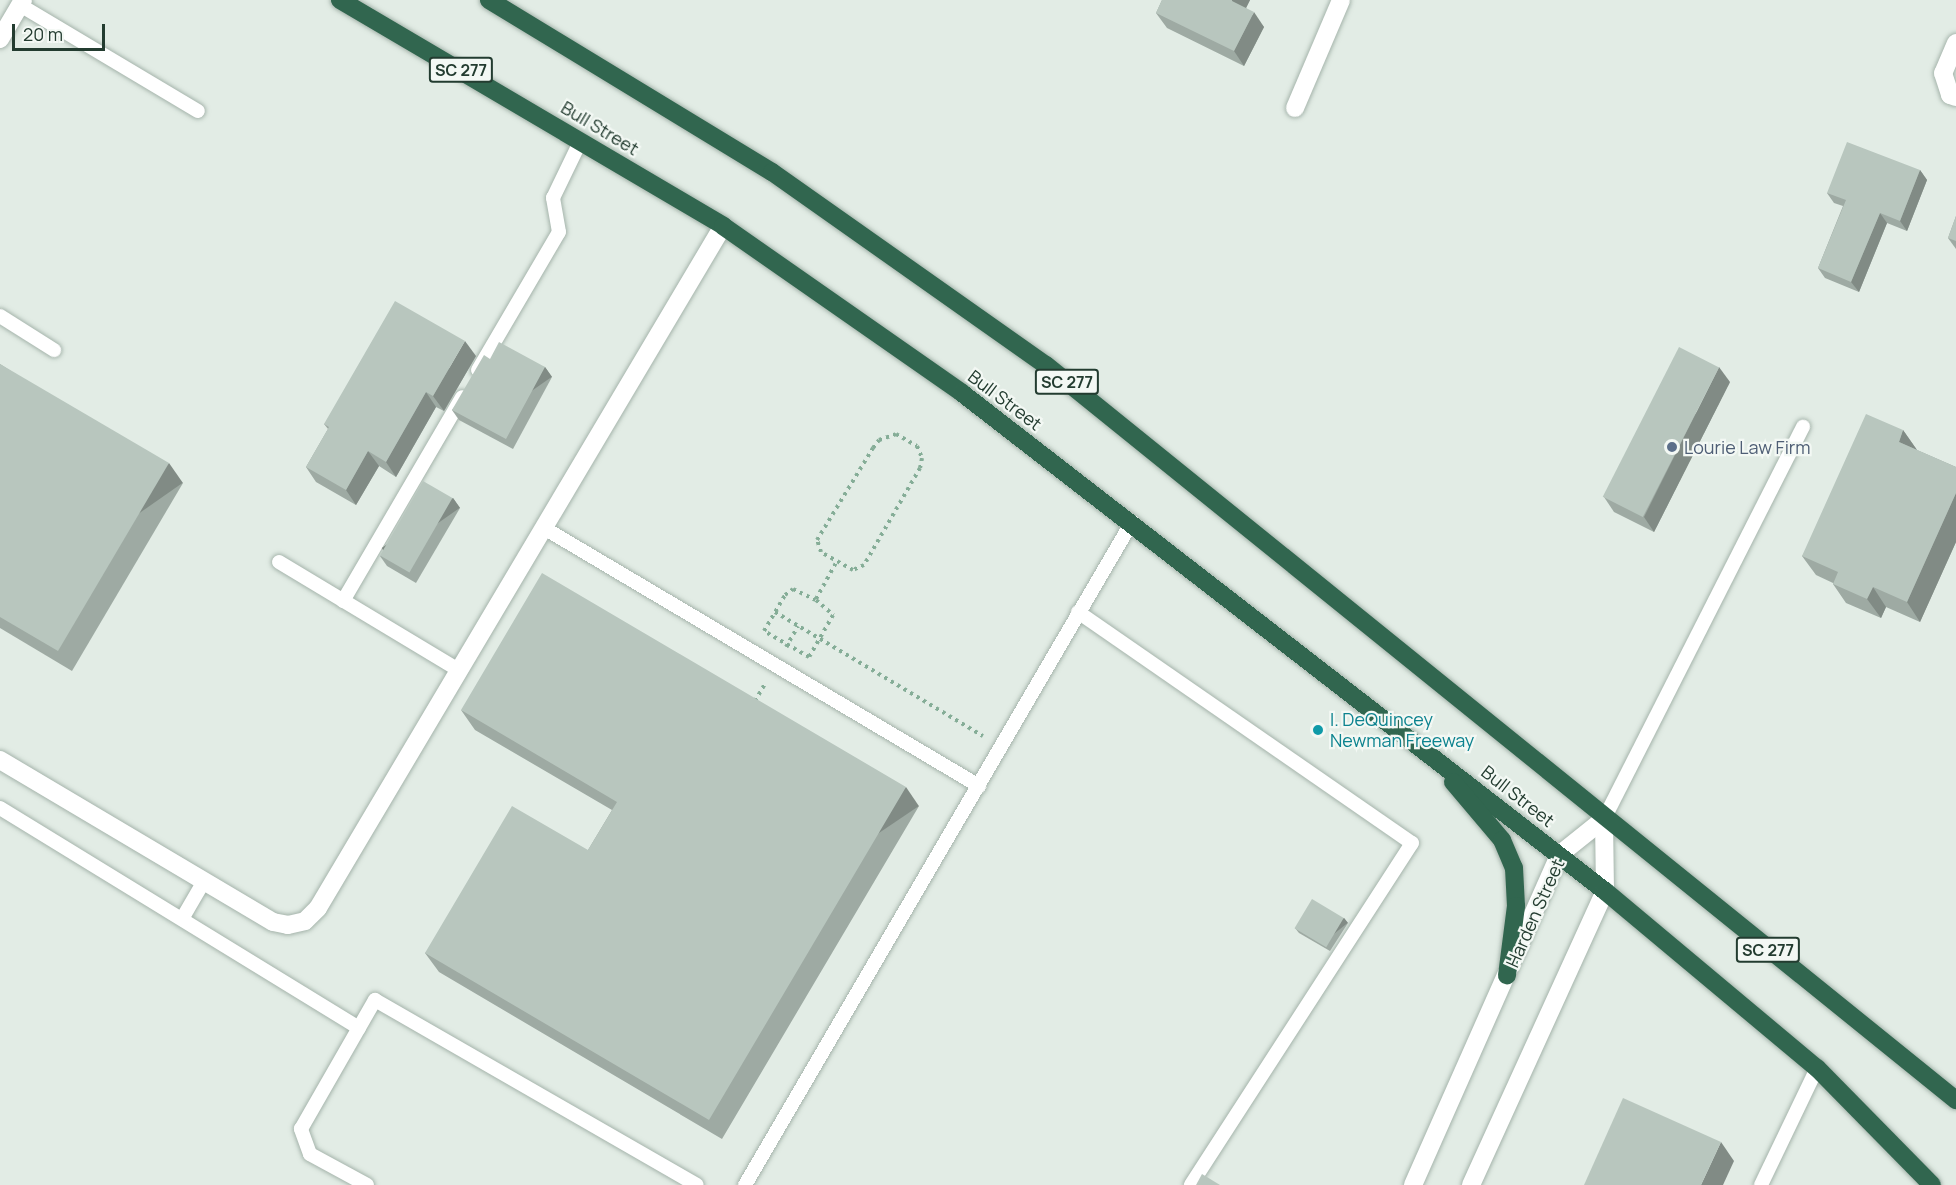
<!DOCTYPE html>
<style>
body{margin:0}
#map{position:relative;width:1956px;height:1185px;overflow:hidden;background:#e2ece5;font-family:Manrope,sans-serif}
div>[style]{position:absolute}
.path>*{height:4px;margin-top:-2px;transform-origin:0;background:repeating-linear-gradient(90deg,#85ad97 0 3px,transparent 0 7.5px)}
.roads{filter:drop-shadow(0 0 2px #a5b4ab) drop-shadow(0 0 2px #a5b4ab)}
.lane>*{height:14px;margin:-7px;padding:0 7px;transform-origin:7px;border-radius:7px;background:#fff}
.street>*{height:18px;margin:-9px;padding:0 9px;transform-origin:9px;border-radius:9px;background:#fff}
.secondary>*{height:18px;margin:-9px;padding:0 9px;transform-origin:9px;border-radius:9px;background:#fff}
.highway>*{height:18px;margin:-9px;padding:0 9px;transform-origin:9px;border-radius:9px;background:#31664f}
.wall>*{inset:0;background:#9eaaa3}
.shaded-wall>*{inset:0;background:#818b85;transform-origin:0 0}
.building>*{inset:0;background:#b8c6be;transform-origin:0 0}
.dots>*{width:16px;height:16px;translate:-50% -50%;box-sizing:border-box;border:3px solid #f3f8f4;border-radius:50%}
span{translate:-50% -50%;white-space:nowrap;text-align:center;line-height:1.15;-webkit-text-stroke:4.5px #f3f8f4;paint-order:stroke}
.shield-label span{padding:2px 4px;background:#f3f8f4;border:2px solid;border-radius:4px;-webkit-text-stroke-width:0}
.shield-label{font-size:16px;color:#233c30;font-weight:700}
.street-label{font-size:18px;color:#233c30}
.service-label{font-size:18px;color:#4e5e75}
.left{translate:0 -50%;text-align:left}
.culture-label{font-size:18px;color:#0d838f}
.scale{position:absolute;left:12px;top:24px;width:93px;height:27px;box-sizing:border-box;border:3px solid #233c30;border-top:0;padding-left:8px;font-size:18px;line-height:21px;white-space:nowrap;color:#233c30;-webkit-text-stroke:4px #f3f8f4;paint-order:stroke}
</style>
<div id="map">
<div class="path">
<div style="left:896px;top:434px;width:24px;rotate:30deg"></div>
<div style="left:917px;top:446px;width:13px;rotate:67deg"></div>
<div style="left:922px;top:458px;width:10px;rotate:101deg"></div>
<div style="left:920px;top:468px;width:112px;rotate:120deg"></div>
<div style="left:864px;top:565px;width:12px;rotate:156deg"></div>
<div style="left:853px;top:570px;width:37px;rotate:-151deg"></div>
<div style="left:821px;top:552px;width:13px;rotate:-108deg"></div>
<div style="left:817px;top:540px;width:108px;rotate:-58.7deg"></div>
<div style="left:873px;top:448px;width:10px;rotate:-53deg"></div>
<div style="left:879px;top:440px;width:18px;rotate:-19deg"></div>
<div style="left:793px;top:589px;width:25px;rotate:26deg"></div>
<div style="left:816px;top:600px;width:23px;rotate:41deg"></div>
<div style="left:833px;top:615px;width:48px;rotate:119.7deg"></div>
<div style="left:809px;top:657px;width:52px;rotate:-150deg"></div>
<div style="left:764px;top:631px;width:42px;rotate:-59.7deg"></div>
<div style="left:785px;top:595px;width:10px;rotate:-37deg"></div>
<div style="left:816px;top:599px;width:43px;rotate:-61.1deg"></div>
<div style="left:775px;top:612px;width:242px;rotate:30.8deg"></div>
<div style="left:786px;top:647px;width:24px;rotate:-60deg"></div>
<div style="left:755px;top:701px;width:20px;rotate:-60deg"></div>
</div>
<div class="roads">
<div class="lane">
<div style="left:20px;top:5px;width:207px;rotate:30.8deg"></div>
<div style="left:0;top:316px;width:64px;rotate:32.2deg"></div>
<div style="left:478px;top:370px;width:160px;rotate:-59.6deg"></div>
<div style="left:559px;top:232px;width:35px;rotate:-100deg"></div>
<div style="left:553px;top:198px;width:64px;rotate:-64.2deg"></div>
<div style="left:544px;top:528px;width:506px;rotate:30.67deg"></div>
<div style="left:279px;top:562px;width:210px;rotate:31deg"></div>
<div style="left:343px;top:601px;width:236px;rotate:-59.7deg"></div>
<div style="left:1078px;top:612px;width:406px;rotate:34.7deg"></div>
<div style="left:1412px;top:843px;width:407px;rotate:122.9deg"></div>
<div style="left:0;top:808px;width:421px;rotate:31.5deg"></div>
<div style="left:1604px;top:819px;width:440px;rotate:-63.1deg"></div>
<div style="left:182px;top:919px;width:44px;rotate:-59.9deg"></div>
<div style="left:367px;top:1185px;width:65px;rotate:-151.5deg"></div>
<div style="left:310px;top:1154px;width:27px;rotate:-110deg"></div>
<div style="left:301px;top:1129px;width:149px;rotate:-60.2deg"></div>
<div style="left:375px;top:1000px;width:371px;rotate:29.9deg"></div>
<div style="left:745px;top:1185px;width:768px;rotate:-59.73deg"></div>
<div style="left:1761px;top:1185px;width:130px;rotate:-64.4deg"></div>
</div>
<div class="street">
<div style="left:0;top:39px;width:45px;rotate:-59.5deg"></div>
<div style="left:1956px;top:43px;width:33px;rotate:113deg"></div>
<div style="left:1943px;top:73px;width:23px;rotate:72deg"></div>
<div style="left:1950px;top:95px;width:6px;rotate:18deg"></div>
<div style="left:1295px;top:108px;width:117px;rotate:-66.9deg"></div>
<div style="left:0;top:760px;width:317px;rotate:30.7deg"></div>
<div style="left:273px;top:922px;width:15px;rotate:11deg"></div>
<div style="left:288px;top:925px;width:17px;rotate:-13deg"></div>
<div style="left:305px;top:921px;width:18px;rotate:-45deg"></div>
<div style="left:318px;top:908px;width:793px;rotate:-59.3deg"></div>
</div>
<div class="secondary">
<div style="left:1413px;top:1185px;width:361px;rotate:-66.1deg"></div>
<div style="left:1559px;top:855px;width:58px;rotate:-38.7deg"></div>
<div style="left:1471px;top:1185px;width:323px;rotate:-65.5deg"></div>
<div style="left:1605px;top:891px;width:72px;rotate:-90.8deg"></div>
</div>
<div class="highway">
<div style="left:340px;top:0;width:445px;rotate:30.5deg"></div>
<div style="left:723px;top:226px;width:292px;rotate:34.9deg"></div>
<div style="left:962px;top:393px;width:813px;rotate:37.76deg"></div>
<div style="left:1605px;top:891px;width:276px;rotate:39.9deg"></div>
<div style="left:1817px;top:1068px;width:164px;rotate:45.5deg"></div>
<div style="left:489px;top:0;width:331px;rotate:31.3deg"></div>
<div style="left:772px;top:172px;width:335px;rotate:35.2deg"></div>
<div style="left:1046px;top:365px;width:1170px;rotate:38.93deg"></div>
<div style="left:1453px;top:782px;width:76px;rotate:49.8deg"></div>
<div style="left:1502px;top:840px;width:30px;rotate:67deg"></div>
<div style="left:1514px;top:868px;width:38px;rotate:87deg"></div>
<div style="left:1516px;top:906px;width:70px;rotate:97.4deg"></div>
</div>
</div>
<div class="wall">
<div style="clip-path:polygon(1162px 0,1250px 0,1246px 8px,1264px 27px,1244px 66px,1167px 28px,1156px 13px)"></div>
<div style="clip-path:polygon(1920px 170px,1927px 180px,1907px 231px,1887px 223px,1859px 292px,1825px 278px,1818px 268px,1843px 206px,1834px 203px,1827px 193px)"></div>
<div style="clip-path:polygon(1956px 216px,1956px 249px,1948px 238px)"></div>
<div style="clip-path:polygon(476px 356px,444px 411px,436px 407px,396px 477px,379px 466px,356px 505px,316px 482px,306px 467px,328px 429px,324px 424px)"></div>
<div style="clip-path:polygon(490px 359px,545px 367px,552px 377px,513px 449px,459px 420px,452px 410px)"></div>
<div style="clip-path:polygon(0 364px,183px 483px,72px 671px,0 628px)"></div>
<div style="clip-path:polygon(1730px 382px,1654px 532px,1614px 512px,1604px 497px)"></div>
<div style="clip-path:polygon(1903px 430px,1917px 450px,1956px 467px,1956px 542px,1920px 622px,1886px 607px,1881px 618px,1846px 603px,1833px 584px,1833px 583px,1816px 575px,1802px 556px)"></div>
<div style="clip-path:polygon(453px 498px,460px 508px,416px 583px,387px 566px,380px 556px)"></div>
<div style="clip-path:polygon(461px 710px,919px 806px,722px 1139px,439px 972px,425px 953px,588px 850px,612px 810px,475px 730px)"></div>
<div style="clip-path:polygon(1344px 918px,1348px 923px,1330px 951px,1299px 933px,1295px 928px)"></div>
</div>
<div class="shaded-wall">
<div style="clip-path:polygon(1232px 0,1250px 0,1242px 16px,1232px 1px)"></div>
<div style="clip-path:polygon(1254px 12px,1264px 27px,1244px 66px,1234px 51px)"></div>
<div style="clip-path:polygon(1920px 170px,1927px 180px,1907px 231px,1900px 221px)"></div>
<div style="clip-path:polygon(1880px 213px,1887px 223px,1859px 292px,1851px 282px)"></div>
<div style="clip-path:polygon(465px 341px,476px 356px,444px 411px,433px 396px)"></div>
<div style="left:545px;top:367px;width:12px;height:82px;rotate:55deg"></div>
<div style="clip-path:polygon(1719px 367px,1730px 382px,1654px 532px,1644px 517px)"></div>
<div style="clip-path:polygon(426px 392px,436px 407px,396px 477px,386px 462px)"></div>
<div style="clip-path:polygon(1903px 430px,1917px 450px,1899px 442px)"></div>
<div style="clip-path:polygon(368px 451px,379px 466px,356px 505px,346px 490px)"></div>
<div style="left:169px;top:463px;width:24px;height:218px;rotate:55deg"></div>
<div style="clip-path:polygon(1956px 493px,1956px 542px,1920px 622px,1907px 602px)"></div>
<div style="left:453px;top:498px;width:12px;height:87px;rotate:55deg"></div>
<div style="clip-path:polygon(1873px 587px,1886px 607px,1881px 618px,1867px 599px)"></div>
<div style="left:906px;top:787px;width:23px;height:387px;rotate:56deg"></div>
<div style="left:1344px;top:918px;width:6px;height:33px;rotate:51deg"></div>
<div style="clip-path:polygon(1721px 1142px,1734px 1161px,1723px 1185px,1701px 1185px)"></div>
</div>
<div class="building">
<div style="clip-path:polygon(1162px 0,1232px 0,1232px 1px,1254px 12px,1234px 51px,1156px 13px)"></div>
<div style="clip-path:polygon(1847px 142px,1920px 170px,1900px 221px,1880px 213px,1851px 282px,1818px 268px,1846px 200px,1827px 193px)"></div>
<div style="clip-path:polygon(1956px 216px,1956px 241px,1948px 238px)"></div>
<div style="clip-path:polygon(395px 301px,465px 341px,433px 396px,426px 392px,386px 462px,368px 451px,346px 490px,306px 467px,329px 427px,324px 424px)"></div>
<div style="clip-path:polygon(499px 342px,545px 367px,506px 439px,452px 410px,484px 355px,490px 359px)"></div>
<div style="left:1679px;top:347px;width:45px;height:168px;rotate:27deg"></div>
<div style="clip-path:polygon(0 364px,169px 463px,58px 651px,0 617px)"></div>
<div style="clip-path:polygon(1866px 414px,1903px 430px,1899px 442px,1956px 467px,1956px 493px,1907px 602px,1873px 587px,1867px 599px,1833px 584px,1838px 572px,1802px 556px)"></div>
<div style="left:423px;top:481px;width:34px;height:86px;rotate:30deg"></div>
<div style="clip-path:polygon(542px 573px,906px 787px,709px 1120px,425px 953px,512px 806px,588px 850px,617px 802px,461px 710px)"></div>
<div style="left:1312px;top:899px;width:37px;height:34px;rotate:31deg"></div>
<div style="clip-path:polygon(1623px 1098px,1721px 1142px,1701px 1185px,1584px 1185px)"></div>
<div style="clip-path:polygon(1202px 1174px,1220px 1185px,1196px 1185px)"></div>
</div>
<div class="dots">
<div style="left:1672px;top:447px;background:#5c6f8a"></div>
<div style="left:1318px;top:730px;background:#0f9aa8"></div>
</div>
<div class="shield-label">
<span style="left:461px;top:70px">SC 277</span>
<span style="left:1067px;top:382px">SC 277</span>
<span style="left:1768px;top:950px">SC 277</span>
</div>
<div class="street-label">
<span style="left:600px;top:128px;rotate:31deg">Bull Street</span>
<span style="left:1005px;top:400px;rotate:37deg">Bull Street</span>
<span style="left:1518px;top:796px;rotate:38deg">Bull Street</span>
<span style="left:1535px;top:913px;rotate:-66deg">Harden Street</span>
</div>
<div class="service-label">
<span class="left" style="left:1684px;top:447px">Lourie Law Firm</span>
</div>
<div class="culture-label">
<span class="left" style="left:1330px;top:730px">I. DeQuincey<br>Newman Freeway</span>
</div>
<div class="scale">20 m</div>
</div>
